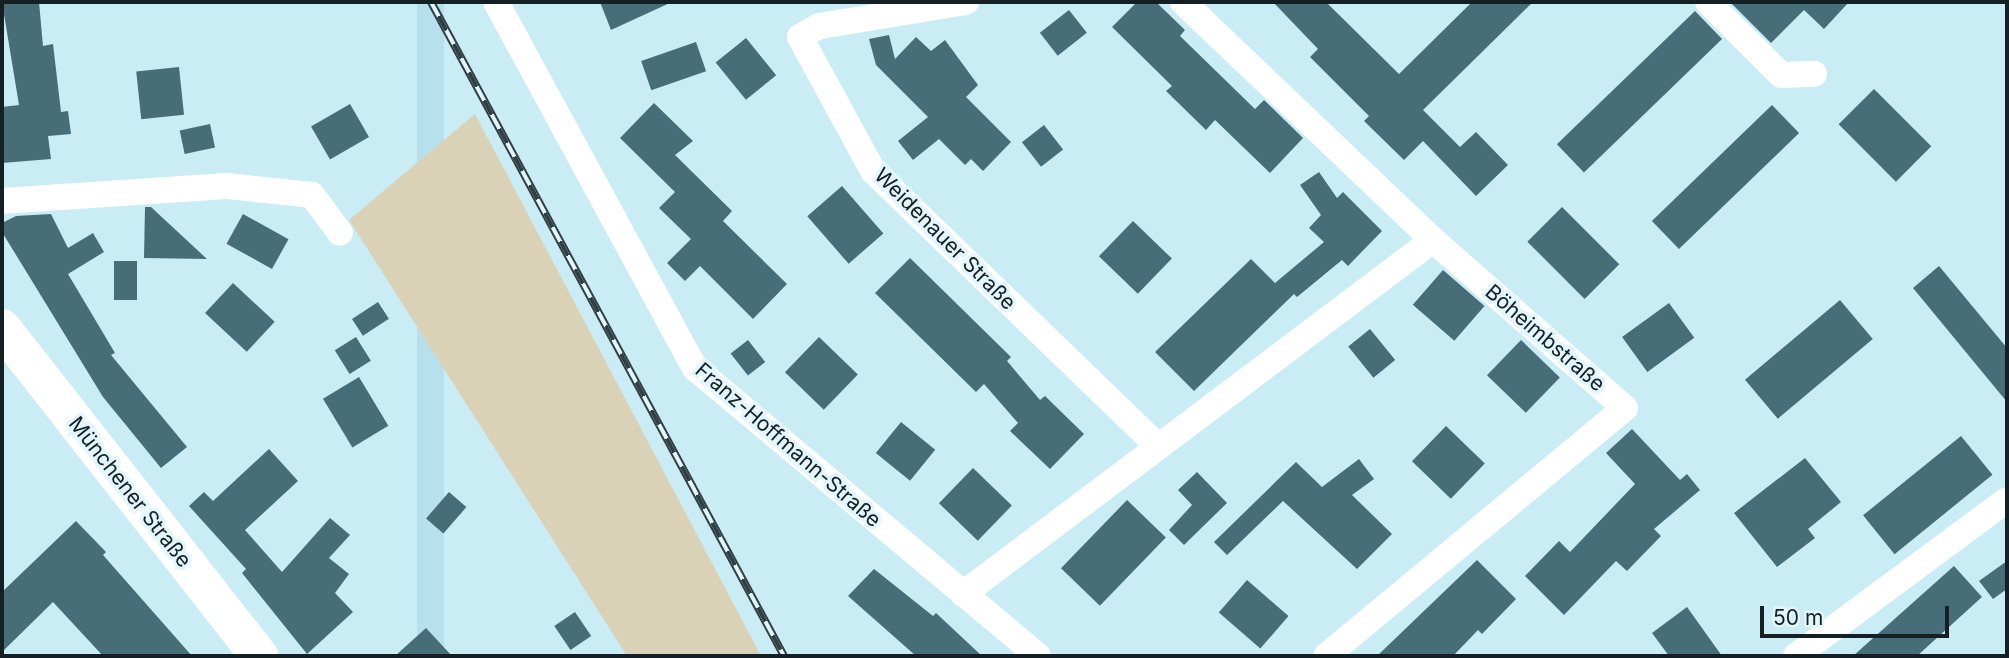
<!DOCTYPE html>
<meta charset="utf-8">
<style>
body{margin:0}
#map{position:relative;width:2009px;height:658px;overflow:hidden;background:#caecf5;font-family:Inter,sans-serif}
div>[style]{position:absolute}
.built>*{inset:0;background:#b6e0eb;transform-origin:0 0}
.green>*{inset:0;background:#dad2b7}
.building>*{inset:0;background:#476e78;transform-origin:0 0}
.street>*{height:26px;margin:-13px;padding:0 13px;transform-origin:13px;border-radius:13px;background:#fff}
.secondary>*{height:38px;margin:-19px;padding:0 19px;transform-origin:19px;border-radius:19px;background:#fff}
.rail>*{height:8px;margin-top:-4px;transform-origin:0;background:repeating-linear-gradient(90deg,#e2f6fc 0 16px,#314045 0 32px);box-sizing:border-box;border-block:2px solid #314045}
span{translate:-50% -50%;white-space:nowrap;text-align:center;line-height:1.15;-webkit-text-stroke:7px #e2f6fc;paint-order:stroke}
.street-label{font-size:21px;color:#142024}
.frame{position:absolute;inset:0;border:4px solid #142024;pointer-events:none}
.scale{position:absolute;left:1760px;top:606px;width:189px;height:32px;box-sizing:border-box;border:4px solid #142024;border-top:0;padding-left:9px;font-size:21px;line-height:24px;white-space:nowrap;color:#142024;-webkit-text-stroke:5px #e2f6fc;paint-order:stroke}
</style>
<div id="map">
<div class="built">
<div style="left:417px;top:2px;width:27px;height:744px"></div>
</div>
<div class="green">
<div style="clip-path:polygon(475px 114px,761px 656px,627px 656px,349px 220px)"></div>
</div>
<div class="building">
<div style="clip-path:polygon(2px 2px,39px 2px,43px 46px,53px 44px,61px 112px,68px 111px,71px 134px,48px 136px,51px 159px,2px 163px,2px 107px,19px 105px)"></div>
<div style="clip-path:polygon(600px 2px,672px 2px,611px 30px)"></div>
<div style="clip-path:polygon(1137px 2px,1156px 2px,1185px 30px,1180px 36px,1255px 109px,1264px 100px,1303px 138px,1270px 173px,1215px 120px,1206px 130px,1166px 91px,1172px 86px,1112px 27px)"></div>
<div style="clip-path:polygon(1273px 2px,1326px 2px,1399px 74px,1472px 2px,1533px 2px,1423px 110px,1460px 147px,1476px 132px,1508px 165px,1476px 196px,1423px 141px,1404px 160px,1364px 121px,1369px 116px,1310px 57px,1318px 49px)"></div>
<div style="clip-path:polygon(1730px 2px,1849px 2px,1824px 29px,1804px 10px,1771px 43px)"></div>
<div style="left:1069px;top:10px;width:29px;height:37px;rotate:52deg"></div>
<div style="left:1695px;top:11px;width:39px;height:192px;rotate:46deg"></div>
<div style="clip-path:polygon(889px 35px,895px 59px,916px 37px,931px 51px,945px 40px,978px 85px,966px 97px,1011px 142px,983px 171px,971px 159px,965px 165px,939px 139px,913px 160px,898px 141px,928px 117px,876px 65px,869px 39px)"></div>
<div style="left:746px;top:38px;width:48px;height:39px;rotate:51deg"></div>
<div style="left:696px;top:42px;width:31px;height:58px;rotate:71deg"></div>
<div style="left:179px;top:67px;width:48px;height:43px;rotate:84deg"></div>
<div style="left:1874px;top:89px;width:81px;height:50px;rotate:45deg"></div>
<div style="clip-path:polygon(654px 103px,693px 141px,675px 155px,732px 211px,723px 221px,787px 284px,753px 319px,700px 266px,685px 281px,667px 263px,691px 239px,659px 208px,675px 192px,620px 138px)"></div>
<div style="left:350px;top:104px;width:38px;height:45px;rotate:60deg"></div>
<div style="left:1772px;top:105px;width:39px;height:167px;rotate:46deg"></div>
<div style="left:210px;top:124px;width:24px;height:31px;rotate:78deg"></div>
<div style="left:1044px;top:125px;width:31px;height:28px;rotate:52deg"></div>
<div style="clip-path:polygon(1319px 172px,1337px 198px,1343px 192px,1382px 231px,1348px 266px,1342px 260px,1297px 297px,1294px 294px,1194px 391px,1155px 352px,1251px 259px,1275px 283px,1324px 242px,1309px 228px,1321px 215px,1300px 185px)"></div>
<div style="left:842px;top:186px;width:63px;height:46px;rotate:49deg"></div>
<div style="clip-path:polygon(145px 207px,151px 207px,207px 259px,144px 258px)"></div>
<div style="left:1562px;top:207px;width:81px;height:49px;rotate:45deg"></div>
<div style="clip-path:polygon(51px 214px,68px 248px,93px 233px,104px 252px,68px 274px,115px 353px,111px 355px,187px 447px,161px 468px,103px 397px,2px 232px,2px 223px,16px 216px)"></div>
<div style="left:243px;top:214px;width:52px;height:34px;rotate:29deg"></div>
<div style="left:1133px;top:221px;width:54px;height:49px;rotate:44deg"></div>
<div style="clip-path:polygon(910px 258px,1011px 357px,1007px 361px,1040px 400px,1045px 396px,1084px 434px,1050px 469px,1010px 431px,1018px 423px,984px 384px,976px 392px,875px 293px)"></div>
<div style="left:114px;top:261px;width:23px;height:39px"></div>
<div style="clip-path:polygon(1939px 266px,2007px 348px,2007px 402px,1913px 288px)"></div>
<div style="left:1443px;top:270px;width:55px;height:46px;rotate:41deg"></div>
<div style="left:233px;top:283px;width:57px;height:41px;rotate:43deg"></div>
<div style="left:1840px;top:300px;width:51px;height:124px;rotate:50deg"></div>
<div style="left:378px;top:302px;width:20px;height:31px;rotate:57deg"></div>
<div style="left:1669px;top:303px;width:43px;height:58px;rotate:54deg"></div>
<div style="left:1370px;top:329px;width:40px;height:28px;rotate:51deg"></div>
<div style="left:356px;top:337px;width:28px;height:25px;rotate:58deg"></div>
<div style="left:819px;top:337px;width:54px;height:49px;rotate:44deg"></div>
<div style="left:748px;top:340px;width:28px;height:22px;rotate:52deg"></div>
<div style="left:1521px;top:340px;width:54px;height:49px;rotate:44deg"></div>
<div style="left:359px;top:377px;width:57px;height:42px;rotate:59deg"></div>
<div style="left:901px;top:422px;width:44px;height:40px;rotate:39deg"></div>
<div style="left:1446px;top:426px;width:54px;height:49px;rotate:44deg"></div>
<div style="clip-path:polygon(1632px 429px,1680px 480px,1687px 474px,1700px 490px,1654px 529px,1661px 536px,1627px 571px,1616px 561px,1564px 615px,1525px 576px,1559px 541px,1570px 552px,1635px 484px,1606px 453px)"></div>
<div style="left:1961px;top:436px;width:50px;height:126px;rotate:51deg"></div>
<div style="clip-path:polygon(269px 449px,298px 481px,245px 530px,282px 572px,330px 518px,350px 535px,329px 558px,349px 574px,335px 593px,353px 612px,307px 654px,242px 573px,246px 569px,189px 506px,204px 492px,213px 501px)"></div>
<div style="clip-path:polygon(1805px 458px,1841px 502px,1808px 529px,1815px 538px,1777px 567px,1734px 513px)"></div>
<div style="clip-path:polygon(1359px 459px,1374px 479px,1352px 495px,1392px 534px,1357px 569px,1283px 501px,1227px 555px,1214px 542px,1296px 462px,1322px 487px)"></div>
<div style="left:973px;top:468px;width:54px;height:49px;rotate:44deg"></div>
<div style="clip-path:polygon(1197px 472px,1227px 503px,1184px 545px,1169px 530px,1192px 505px,1178px 490px)"></div>
<div style="left:449px;top:492px;width:23px;height:35px;rotate:41deg"></div>
<div style="left:1127px;top:500px;width:54px;height:95px;rotate:44deg"></div>
<div style="clip-path:polygon(76px 521px,106px 552px,103px 555px,192px 656px,103px 656px,53px 602px,2px 652px,2px 592px)"></div>
<div style="clip-path:polygon(1477px 560px,1516px 599px,1482px 634px,1478px 630px,1453px 656px,1377px 656px)"></div>
<div style="clip-path:polygon(2007px 561px,2007px 589px,1993px 599px,1979px 581px)"></div>
<div style="clip-path:polygon(1954px 566px,1982px 597px,1917px 656px,1853px 656px)"></div>
<div style="clip-path:polygon(874px 569px,933px 616px,936px 613px,982px 656px,916px 656px,848px 596px)"></div>
<div style="left:1247px;top:580px;width:55px;height:43px;rotate:41deg"></div>
<div style="clip-path:polygon(1687px 607px,1722px 656px,1669px 656px,1652px 633px)"></div>
<div style="left:575px;top:612px;width:29px;height:25px;rotate:56deg"></div>
<div style="clip-path:polygon(426px 628px,452px 656px,395px 656px)"></div>
</div>
<div class="street">
<div style="left:496px;top:2px;width:417px;rotate:61.5deg"></div>
<div style="left:695px;top:368px;width:448px;rotate:40deg"></div>
<div style="left:966px;top:2px;width:149px;rotate:170.7deg"></div>
<div style="left:819px;top:26px;width:22px;rotate:150deg"></div>
<div style="left:800px;top:37px;width:153px;rotate:61.4deg"></div>
<div style="left:873px;top:171px;width:395px;rotate:44deg"></div>
<div style="left:1183px;top:2px;width:345px;rotate:43.6deg"></div>
<div style="left:1433px;top:240px;width:255px;rotate:41.2deg"></div>
<div style="left:1625px;top:408px;width:388px;rotate:140.3deg"></div>
<div style="left:1708px;top:2px;width:103px;rotate:45deg"></div>
<div style="left:1781px;top:75px;width:33px;rotate:-2deg"></div>
<div style="left:2px;top:201px;width:225px;rotate:-3.8deg"></div>
<div style="left:227px;top:186px;width:85px;rotate:6deg"></div>
<div style="left:312px;top:195px;width:47px;rotate:53.6deg"></div>
<div style="left:963px;top:594px;width:588px;rotate:-36.99deg"></div>
<div style="left:1796px;top:656px;width:262px;rotate:-36.5deg"></div>
</div>
<div class="secondary">
<div style="left:2px;top:328px;width:417px;rotate:51.9deg"></div>
</div>
<div class="rail">
<div style="left:431px;top:2px;width:743px;rotate:61.64deg"></div>
</div>
<div class="street-label">
<span style="left:945px;top:239px;rotate:45deg">Weidenauer Straße</span>
<span style="left:1545px;top:338px;rotate:41deg">Böheimbstraße</span>
<span style="left:788px;top:445px;rotate:41deg">Franz-Hoffmann-Straße</span>
<span style="left:130px;top:492px;rotate:52deg">Münchener Straße</span>
</div>
<div class="frame"></div>
<div class="scale">50 m</div>
</div>
